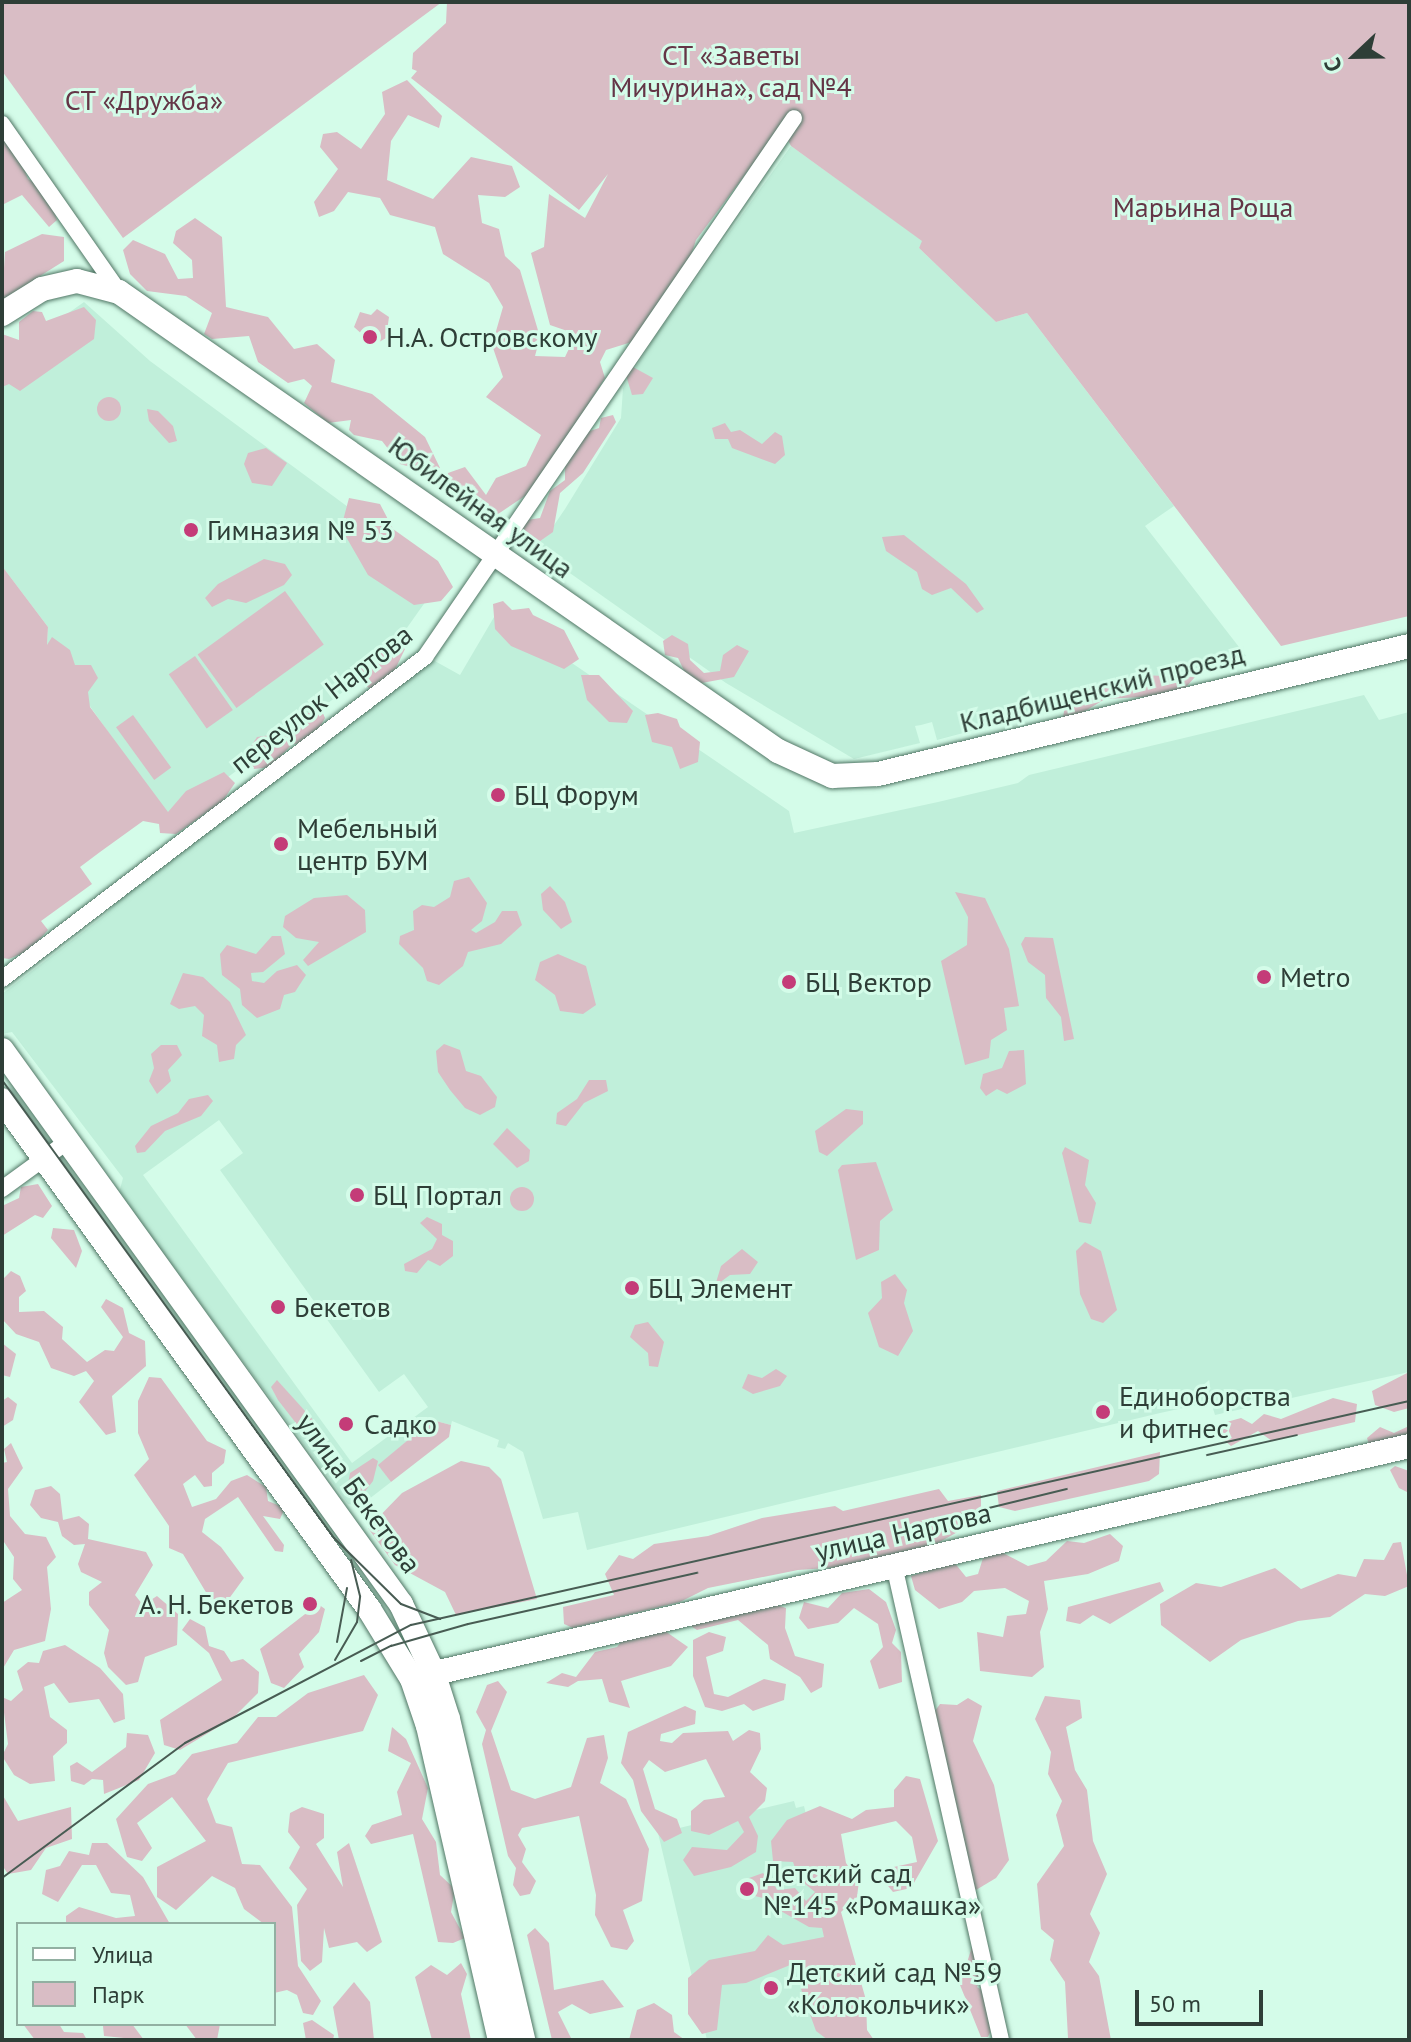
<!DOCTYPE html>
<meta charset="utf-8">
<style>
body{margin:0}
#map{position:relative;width:1411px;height:2042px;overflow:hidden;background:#d4fce9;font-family:"PT Sans",sans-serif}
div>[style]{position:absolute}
.built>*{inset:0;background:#c0efda}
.green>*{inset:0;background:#d9bdc5;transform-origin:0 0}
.round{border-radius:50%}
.roads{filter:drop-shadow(0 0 2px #517665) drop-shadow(0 0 2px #517665)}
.street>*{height:16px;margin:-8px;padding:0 8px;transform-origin:8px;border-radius:8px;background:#fff}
.secondary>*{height:24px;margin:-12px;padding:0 12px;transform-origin:12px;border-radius:12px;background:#fff}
.tram>*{height:2px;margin:-1px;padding:0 1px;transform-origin:1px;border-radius:1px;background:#485c53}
.dots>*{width:22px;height:22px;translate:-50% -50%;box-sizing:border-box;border:4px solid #d4fce9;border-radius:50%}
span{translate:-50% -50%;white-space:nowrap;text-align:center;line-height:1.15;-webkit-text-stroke:6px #d4fce9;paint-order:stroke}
.park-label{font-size:28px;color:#643546}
.poi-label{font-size:28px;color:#2e3e37}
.left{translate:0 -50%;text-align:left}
.right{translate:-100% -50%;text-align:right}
.street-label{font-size:28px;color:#2e3e37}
.frame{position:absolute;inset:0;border:4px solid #2e3e37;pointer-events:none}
.legend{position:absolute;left:16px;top:1922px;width:260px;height:104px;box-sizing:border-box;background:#d4fce9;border:2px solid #92b0a2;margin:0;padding:10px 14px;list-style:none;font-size:24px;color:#2e3e37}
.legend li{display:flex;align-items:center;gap:16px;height:40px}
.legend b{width:40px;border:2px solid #92b0a2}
.north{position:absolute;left:1315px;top:16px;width:80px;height:80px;-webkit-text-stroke:6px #d4fce9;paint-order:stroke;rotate:248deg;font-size:22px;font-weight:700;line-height:32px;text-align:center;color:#2e3e37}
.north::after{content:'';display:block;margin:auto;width:28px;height:36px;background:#2e3e37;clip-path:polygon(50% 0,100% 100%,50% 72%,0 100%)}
.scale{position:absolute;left:1135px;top:1990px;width:128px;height:36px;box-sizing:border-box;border:4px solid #2e3e37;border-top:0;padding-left:10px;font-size:24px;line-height:28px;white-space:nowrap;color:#2e3e37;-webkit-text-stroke:6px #d4fce9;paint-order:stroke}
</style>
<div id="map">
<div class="built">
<div style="clip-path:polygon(791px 146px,923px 241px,919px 248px,996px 322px,1027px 313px,1174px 506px,1145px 526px,1246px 656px,1039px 707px,1038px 713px,937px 740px,932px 722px,921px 725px,915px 726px,920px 743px,854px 759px,726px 683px,530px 545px,548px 534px,565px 509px,621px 418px,623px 388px,654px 338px)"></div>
<div style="clip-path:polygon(84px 302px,150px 361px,443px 577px,382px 663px,170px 820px,47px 645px,48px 627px,2px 566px,2px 360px)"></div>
<div style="clip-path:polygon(evenodd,497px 612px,789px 811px,794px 833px,938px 802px,1018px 783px,1029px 775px,1364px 695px,1379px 720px,1409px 712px,1409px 1372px,1215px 1415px,1211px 1402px,1160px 1413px,587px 1550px,578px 1512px,543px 1519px,523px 1452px,508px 1443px,505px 1449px,497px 1447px,499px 1440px,452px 1421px,451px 1425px,432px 1420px,379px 1465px,391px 1482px,360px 1506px,348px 1504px,119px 1193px,123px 1178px,12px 1032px,2px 1034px,2px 994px,105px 915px,131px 886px,433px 660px,460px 675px,497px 612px,219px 1120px,243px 1153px,220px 1170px,379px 1392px,404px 1374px,428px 1407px,352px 1463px,143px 1175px,219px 1120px)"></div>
<div style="clip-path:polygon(794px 1801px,796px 1808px,804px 1806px,860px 2040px,707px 2040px,658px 1833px)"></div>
</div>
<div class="green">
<div style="clip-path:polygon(2px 2px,442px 2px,123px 238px,2px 71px)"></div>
<div style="clip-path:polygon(447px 2px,1409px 2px,1409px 616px,1281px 646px,1027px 313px,996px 322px,919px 248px,922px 241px,791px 146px,781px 127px,696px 240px,680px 289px,638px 340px,606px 350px,600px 362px,605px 378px,534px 490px,489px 520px,445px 489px,448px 473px,465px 467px,486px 495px,496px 478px,526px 466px,541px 435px,486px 397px,503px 377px,492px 345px,503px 307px,489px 283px,443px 254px,435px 227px,390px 215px,380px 198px,348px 192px,334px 211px,319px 217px,314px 202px,338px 169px,320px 147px,323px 134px,337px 132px,361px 149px,385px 114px,382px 92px,407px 80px,442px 116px,439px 128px,408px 115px,391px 141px,387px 180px,433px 199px,471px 157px,512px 166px,520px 187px,505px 197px,478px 195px,482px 223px,499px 229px,505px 256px,520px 270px,540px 337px,535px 356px,565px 357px,576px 334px,550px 325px,531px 253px,544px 247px,549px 194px,585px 218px,608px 174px,579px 210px,411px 78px,417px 71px,412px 69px,413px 53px,446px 23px)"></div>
<div style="clip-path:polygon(2px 123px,7px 124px,28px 179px,47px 190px,57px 220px,49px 227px,22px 195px,2px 205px)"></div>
<div style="clip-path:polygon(195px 218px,222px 237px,226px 307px,268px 317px,294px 349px,317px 344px,335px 360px,331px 382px,372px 394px,425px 437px,440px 468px,435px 474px,400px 464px,382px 441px,354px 435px,349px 430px,351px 420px,328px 423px,304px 403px,312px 386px,304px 379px,288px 383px,258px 362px,249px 336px,212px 339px,204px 334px,212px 313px,186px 296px,147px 291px,130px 274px,123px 250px,133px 240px,165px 254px,178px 279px,193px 278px,192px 260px,173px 243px,176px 231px)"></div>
<div style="clip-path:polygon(42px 234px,64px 237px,64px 261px,2px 300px,5px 252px)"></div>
<div style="clip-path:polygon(84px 307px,96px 320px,94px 339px,20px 391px,9px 384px,2px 387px,2px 334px,19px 340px,19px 322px,33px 311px,42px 312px,46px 321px)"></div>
<div style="clip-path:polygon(377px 309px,389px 317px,386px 338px,374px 345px,354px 327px,360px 312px,371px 315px)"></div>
<div style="clip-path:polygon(633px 367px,653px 378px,643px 394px,632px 395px,625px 372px)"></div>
<div class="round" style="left:97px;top:397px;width:24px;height:24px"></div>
<div style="clip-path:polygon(147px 409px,158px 411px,173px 426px,177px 441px,169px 443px,149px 421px)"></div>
<div style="clip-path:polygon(613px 415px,616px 422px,583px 473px,560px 493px,553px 532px,523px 553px,517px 537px,527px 520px,540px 518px,550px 491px,565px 480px,565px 463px,584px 433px,599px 428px,601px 418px)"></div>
<div style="clip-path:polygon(725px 423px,731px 432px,740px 430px,762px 444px,775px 432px,782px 436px,785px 455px,775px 464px,732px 448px,728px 439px,715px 439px,712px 428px)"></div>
<div style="clip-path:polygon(266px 448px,287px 463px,272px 486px,252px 483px,244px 464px,248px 453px)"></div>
<div style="clip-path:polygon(349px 498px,380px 504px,393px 529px,438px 561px,453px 587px,441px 601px,414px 605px,368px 575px,341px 528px)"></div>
<div style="clip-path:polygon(904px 535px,966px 584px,984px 609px,977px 613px,951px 588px,932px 595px,922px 589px,917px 572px,886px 551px,882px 537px)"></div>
<div style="clip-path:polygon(264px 559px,285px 564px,292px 575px,284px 585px,246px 603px,228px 599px,212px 607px,205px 598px,218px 584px)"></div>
<div style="clip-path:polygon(2px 566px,48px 627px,47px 645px,52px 637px,70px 650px,75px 665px,91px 665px,98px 678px,88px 692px,90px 707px,168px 812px,186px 791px,224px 772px,235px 783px,222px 802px,176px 834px,160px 833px,159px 824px,143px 821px,100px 852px,80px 867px,92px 884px,41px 921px,48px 930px,30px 950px,9px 959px,2px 958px)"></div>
<div style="left:285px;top:591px;width:66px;height:108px;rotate:54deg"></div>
<div style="clip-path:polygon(503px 601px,512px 610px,529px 608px,533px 615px,564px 630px,579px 659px,564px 669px,511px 646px,495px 629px,493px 604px)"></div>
<div style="clip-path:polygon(672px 635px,688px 644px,690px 660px,704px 673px,720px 671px,723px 655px,737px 645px,749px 651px,734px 677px,691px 685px,678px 658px,665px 655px,663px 641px)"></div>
<div style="clip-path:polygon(388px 641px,405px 649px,389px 682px,370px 689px,363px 683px,360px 662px)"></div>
<div style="left:195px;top:656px;width:66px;height:32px;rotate:55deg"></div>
<div style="clip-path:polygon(581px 675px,599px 675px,633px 711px,627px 723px,609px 722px,587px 700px)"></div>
<div style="clip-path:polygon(1138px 675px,1195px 677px,1179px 695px,1105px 699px,1072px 719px,1063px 717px,1067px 695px)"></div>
<div style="clip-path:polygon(322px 711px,325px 718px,311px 743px,292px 744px,271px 767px,254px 769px,246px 754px,257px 737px,291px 732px,301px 714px)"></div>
<div style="clip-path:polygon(658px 713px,677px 719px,680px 727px,700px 742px,698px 762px,680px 769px,672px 747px,652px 742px,645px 715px)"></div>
<div style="left:133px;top:715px;width:65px;height:21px;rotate:54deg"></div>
<div style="clip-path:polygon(469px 877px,487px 903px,482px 921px,471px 930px,476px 933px,495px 922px,502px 911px,517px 911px,522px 925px,501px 944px,468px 952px,463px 966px,439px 985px,427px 981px,423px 968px,399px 944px,400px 936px,414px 930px,413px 911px,422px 905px,434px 907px,450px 897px,454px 881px)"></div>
<div style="clip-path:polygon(550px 886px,565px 902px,572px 922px,561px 929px,543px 910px,541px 894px)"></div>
<div style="clip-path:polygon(955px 892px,985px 898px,1009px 949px,1019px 1006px,1004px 1008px,1007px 1030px,991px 1040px,989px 1058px,965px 1065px,941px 961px,967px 945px,968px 917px)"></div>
<div style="clip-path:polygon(347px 895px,365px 910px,366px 932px,308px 966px,303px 960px,319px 942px,296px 938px,283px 927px,285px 916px,314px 898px)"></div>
<div style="clip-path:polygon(272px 936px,281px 936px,285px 954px,263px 972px,251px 973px,252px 981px,264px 983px,277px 971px,297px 965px,306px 975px,295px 992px,284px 995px,280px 1009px,257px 1018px,242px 1005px,240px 989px,222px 975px,220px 954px,227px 945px,256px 954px)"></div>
<div style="clip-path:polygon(1025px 937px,1053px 938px,1074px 1039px,1064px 1041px,1061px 1017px,1046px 998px,1045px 975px,1028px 962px,1021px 944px)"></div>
<div style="clip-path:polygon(558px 954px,586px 966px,596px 1005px,583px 1014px,560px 1011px,555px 995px,535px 980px,540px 962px)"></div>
<div style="clip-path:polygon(183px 973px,203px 977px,230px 1002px,246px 1035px,236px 1045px,234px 1059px,219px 1062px,217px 1045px,202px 1036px,204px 1015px,195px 1006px,179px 1009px,170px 1004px)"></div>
<div style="clip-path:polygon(444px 1044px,460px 1050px,466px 1071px,481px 1076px,497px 1097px,495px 1107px,480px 1115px,465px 1108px,450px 1090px,438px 1072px,436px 1051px)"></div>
<div style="clip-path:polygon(161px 1045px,177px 1045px,182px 1055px,168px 1070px,171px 1081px,157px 1094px,149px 1081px,154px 1068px,151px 1054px)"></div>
<div style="clip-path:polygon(1024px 1050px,1026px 1084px,1007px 1094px,997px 1089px,986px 1096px,980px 1088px,983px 1074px,1002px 1068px,1009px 1051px)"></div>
<div style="clip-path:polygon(589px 1080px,606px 1080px,608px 1091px,584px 1103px,566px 1126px,556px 1124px,557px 1113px,577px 1099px)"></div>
<div style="clip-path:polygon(208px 1095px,213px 1101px,201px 1116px,165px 1131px,145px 1152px,137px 1153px,135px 1146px,151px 1126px,178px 1113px,189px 1099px)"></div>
<div style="clip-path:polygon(846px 1109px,863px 1111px,863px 1124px,827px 1156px,819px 1152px,815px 1131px)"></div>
<div style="clip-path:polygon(507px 1128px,530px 1150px,529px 1161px,517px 1168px,493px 1144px)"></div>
<div style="clip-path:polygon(1065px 1147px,1089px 1160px,1085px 1185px,1096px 1203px,1091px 1224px,1079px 1222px,1062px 1153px)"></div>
<div style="clip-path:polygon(876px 1162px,893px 1210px,880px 1221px,879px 1250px,856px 1260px,838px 1170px,842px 1165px)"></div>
<div style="clip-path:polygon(38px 1184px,52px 1206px,43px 1218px,35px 1215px,2px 1236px,2px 1206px,19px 1198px,21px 1187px)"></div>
<div class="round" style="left:510px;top:1187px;width:24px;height:24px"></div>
<div style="clip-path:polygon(427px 1217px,442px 1224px,442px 1235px,453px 1241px,453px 1256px,440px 1266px,428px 1260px,417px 1273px,405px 1271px,404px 1264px,432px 1249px,437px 1239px,420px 1223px)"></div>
<div style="clip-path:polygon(53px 1228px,74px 1230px,82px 1251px,76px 1268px,51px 1238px)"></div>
<div style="clip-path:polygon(1085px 1242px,1101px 1251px,1117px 1310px,1103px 1323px,1091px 1319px,1080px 1294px,1076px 1251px)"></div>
<div style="clip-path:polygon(742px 1249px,758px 1262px,750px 1274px,730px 1275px,715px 1286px,721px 1266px)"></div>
<div style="clip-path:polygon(11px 1271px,20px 1276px,26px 1291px,19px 1297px,19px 1312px,44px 1311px,63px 1327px,62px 1339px,87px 1362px,105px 1350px,114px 1351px,123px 1337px,101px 1307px,106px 1299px,123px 1308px,129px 1333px,145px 1341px,146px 1366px,112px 1396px,116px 1432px,106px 1435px,79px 1402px,94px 1381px,86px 1371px,74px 1376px,51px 1368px,39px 1342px,16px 1334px,2px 1319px,2px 1280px)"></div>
<div style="clip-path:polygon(895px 1274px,907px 1290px,904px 1303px,913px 1331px,898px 1356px,879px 1347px,868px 1313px,882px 1298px,881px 1282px)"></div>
<div style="clip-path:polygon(648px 1322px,664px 1342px,658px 1367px,649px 1366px,648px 1353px,630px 1337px,635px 1325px)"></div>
<div style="clip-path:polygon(2px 1343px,16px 1354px,10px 1377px,2px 1375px)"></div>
<div style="clip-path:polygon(776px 1369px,787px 1376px,780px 1386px,753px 1394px,742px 1388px,748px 1374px,762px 1378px)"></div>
<div style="clip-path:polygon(1409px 1372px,1409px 1408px,1394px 1412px,1375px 1405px,1372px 1391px)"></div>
<div style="clip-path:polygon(149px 1377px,161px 1378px,207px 1441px,226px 1450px,224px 1463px,212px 1473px,212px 1486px,204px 1487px,195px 1475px,183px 1484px,192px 1507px,216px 1499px,231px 1481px,247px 1475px,266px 1487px,268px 1501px,285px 1508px,280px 1519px,263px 1516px,284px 1545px,283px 1552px,275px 1551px,238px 1497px,205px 1519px,202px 1532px,221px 1547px,244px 1578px,228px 1600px,210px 1599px,183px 1554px,169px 1548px,169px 1526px,134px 1475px,149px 1459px,138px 1433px,138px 1401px)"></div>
<div style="clip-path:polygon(277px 1380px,315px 1422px,317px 1434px,309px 1440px,278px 1400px,271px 1387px)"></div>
<div style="clip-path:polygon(8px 1397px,17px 1404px,13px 1420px,2px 1427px,2px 1401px)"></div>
<div style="clip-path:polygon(1333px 1398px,1357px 1404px,1355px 1422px,1272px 1441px,1258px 1431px,1231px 1446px,1217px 1434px,1223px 1423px,1241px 1418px,1252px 1424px,1264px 1414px,1281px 1419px)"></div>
<div style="clip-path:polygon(432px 1420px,451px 1425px,449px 1437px,391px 1482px,378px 1465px)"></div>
<div style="clip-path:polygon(1409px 1426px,1409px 1442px,1370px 1448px,1367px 1438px,1380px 1427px,1394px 1433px)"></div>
<div style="clip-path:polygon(11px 1443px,23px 1468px,8px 1489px,10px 1516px,25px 1534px,46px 1537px,56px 1557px,47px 1567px,51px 1609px,45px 1641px,14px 1650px,2px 1670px,2px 1603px,22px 1590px,13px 1579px,14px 1557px,2px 1539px,2px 1463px,7px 1462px,4px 1449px)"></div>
<div style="clip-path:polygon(1160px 1452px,1159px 1474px,1149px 1481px,1015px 1511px,999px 1507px,997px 1491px)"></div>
<div style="clip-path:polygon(373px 1458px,378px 1461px,373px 1481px,360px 1498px,346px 1494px,350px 1473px)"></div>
<div style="clip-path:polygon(461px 1461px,489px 1467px,501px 1479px,537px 1599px,456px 1615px,445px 1592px,395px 1565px,368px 1528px,402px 1493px)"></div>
<div style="clip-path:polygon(1395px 1466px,1409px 1471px,1409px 1493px,1399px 1488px,1390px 1470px)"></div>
<div style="clip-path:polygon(51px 1486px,60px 1494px,63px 1520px,79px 1516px,89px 1524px,88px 1539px,146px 1552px,153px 1565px,135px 1595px,143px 1605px,157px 1596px,178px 1614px,177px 1645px,145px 1657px,138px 1682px,126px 1685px,108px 1667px,104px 1653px,109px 1630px,89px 1605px,89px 1592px,102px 1582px,81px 1572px,78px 1564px,85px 1544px,74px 1545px,62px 1536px,58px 1522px,41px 1518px,30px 1505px,35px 1490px)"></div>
<div style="clip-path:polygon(939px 1489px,948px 1501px,981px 1495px,981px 1519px,936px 1544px,841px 1567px,798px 1570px,708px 1588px,680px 1602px,573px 1628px,564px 1624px,563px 1607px,614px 1595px,605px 1574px,619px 1555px,633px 1559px,654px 1544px,708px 1536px,762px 1518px,835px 1506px,843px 1511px)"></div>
<div style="clip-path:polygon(1110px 1534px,1123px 1546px,1119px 1561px,1088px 1574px,1044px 1581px,1048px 1609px,1040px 1632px,1044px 1667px,1032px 1677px,980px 1671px,977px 1632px,1003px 1637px,1007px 1616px,1026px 1614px,1029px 1601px,1005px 1588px,974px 1591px,962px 1602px,939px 1609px,915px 1590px,911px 1576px,954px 1562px,966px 1577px,978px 1574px,983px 1558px,1001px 1552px,1028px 1566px,1046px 1561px,1067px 1541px,1084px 1543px)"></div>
<div style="clip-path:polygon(1401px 1542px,1409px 1586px,1385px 1596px,1365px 1594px,1330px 1617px,1298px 1621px,1241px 1640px,1210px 1662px,1161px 1625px,1160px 1604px,1196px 1583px,1221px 1587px,1275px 1568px,1301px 1589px,1338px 1574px,1356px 1577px,1364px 1559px,1384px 1560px,1393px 1543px)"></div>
<div style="clip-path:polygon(1160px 1582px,1164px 1591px,1110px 1624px,1093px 1615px,1080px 1624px,1066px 1621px,1068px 1607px)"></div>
<div style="clip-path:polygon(869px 1589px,886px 1602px,896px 1630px,892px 1643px,901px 1652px,902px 1682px,879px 1689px,870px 1661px,883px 1647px,878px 1624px,854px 1608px,838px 1623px,808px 1629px,799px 1618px,804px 1602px,828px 1608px,842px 1593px)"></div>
<div style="clip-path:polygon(761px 1600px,786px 1608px,785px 1628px,795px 1656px,824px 1664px,822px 1687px,811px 1693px,800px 1677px,770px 1659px,768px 1645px,738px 1620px,697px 1630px,686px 1623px)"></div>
<div style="clip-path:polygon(318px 1604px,325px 1609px,319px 1632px,299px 1654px,304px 1667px,284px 1688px,271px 1683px,260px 1649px)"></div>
<div style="clip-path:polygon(190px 1619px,205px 1627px,209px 1646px,224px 1651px,231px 1662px,243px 1659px,259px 1672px,258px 1693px,233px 1718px,180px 1750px,164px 1745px,160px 1720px,222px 1680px,209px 1653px,182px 1630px)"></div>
<div style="clip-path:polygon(665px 1631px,688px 1647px,671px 1666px,621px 1681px,630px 1708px,609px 1702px,602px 1679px,578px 1681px,568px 1687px,546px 1683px,562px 1673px,576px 1677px,595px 1652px,617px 1647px,624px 1638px)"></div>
<div style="clip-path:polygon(709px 1632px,726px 1637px,723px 1651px,706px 1657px,714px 1694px,728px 1697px,764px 1679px,786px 1684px,784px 1700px,753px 1711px,744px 1704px,722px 1711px,705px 1707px,693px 1676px,693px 1640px)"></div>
<div style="clip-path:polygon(65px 1645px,100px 1668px,123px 1694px,125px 1719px,114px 1723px,99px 1699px,69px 1703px,54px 1683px,44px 1687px,50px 1717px,67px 1730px,67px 1743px,53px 1756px,55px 1781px,30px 1784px,14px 1775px,2px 1756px,8px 1744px,2px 1697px,11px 1701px,23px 1690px,17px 1671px,28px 1662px,39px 1663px,43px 1651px)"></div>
<div style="clip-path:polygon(364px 1675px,378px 1695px,363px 1731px,228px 1763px,207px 1799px,216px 1823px,232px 1827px,242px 1864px,260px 1865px,292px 1907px,298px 1966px,321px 2001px,313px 2015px,303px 2013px,297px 1995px,287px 1990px,274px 1993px,274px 1924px,264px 1924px,244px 1909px,235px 1888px,212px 1876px,176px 1910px,157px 1897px,157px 1867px,206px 1841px,172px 1797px,137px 1823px,152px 1848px,142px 1861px,127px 1857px,116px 1819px,148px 1784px,175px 1774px,192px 1754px,237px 1743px,258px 1717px,276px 1717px,308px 1693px)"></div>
<div style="clip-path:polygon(498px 1681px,507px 1692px,491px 1731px,511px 1790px,535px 1799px,571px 1787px,587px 1738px,604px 1735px,608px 1758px,600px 1783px,626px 1799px,649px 1849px,642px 1901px,623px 1910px,634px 1941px,627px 1950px,611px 1947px,595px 1915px,596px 1895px,579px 1816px,522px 1828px,518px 1835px,526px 1849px,522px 1862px,536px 1881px,530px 1894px,520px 1896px,513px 1885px,516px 1868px,508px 1856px,482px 1744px,486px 1730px,476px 1712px,487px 1685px)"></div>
<div style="clip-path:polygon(1045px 1696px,1080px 1700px,1082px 1718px,1066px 1727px,1075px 1770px,1087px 1790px,1093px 1841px,1107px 1874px,1090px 1914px,1100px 1933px,1089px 1962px,1099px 1976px,1111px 2040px,1068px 2038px,1065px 1982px,1050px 1960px,1054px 1940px,1041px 1929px,1037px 1884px,1064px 1846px,1056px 1815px,1062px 1801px,1048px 1774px,1051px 1752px,1035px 1719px)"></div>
<div style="clip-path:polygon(968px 1698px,982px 1706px,973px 1741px,994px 1785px,1009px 1860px,996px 1878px,976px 1890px,957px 1864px,932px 1715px,940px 1704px,957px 1705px)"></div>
<div style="clip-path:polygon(685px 1706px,696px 1711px,695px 1724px,661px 1734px,660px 1741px,672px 1743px,683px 1733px,728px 1731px,733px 1741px,749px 1730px,760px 1733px,761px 1749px,750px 1772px,767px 1788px,765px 1801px,749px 1817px,758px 1836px,756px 1852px,731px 1867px,694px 1876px,683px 1860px,692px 1847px,727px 1850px,744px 1832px,738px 1821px,709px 1835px,691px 1831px,691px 1811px,704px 1800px,725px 1797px,706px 1759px,665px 1772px,649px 1760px,643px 1769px,655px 1809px,677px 1819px,682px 1833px,664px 1842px,641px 1811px,633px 1780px,621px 1763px,628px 1732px)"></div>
<div style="clip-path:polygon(392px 1727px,406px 1739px,428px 1788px,422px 1819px,436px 1842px,440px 1875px,455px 1889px,451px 1912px,465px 1938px,453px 1943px,438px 1942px,413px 1834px,371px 1844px,365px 1836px,372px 1825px,402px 1815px,397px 1792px,411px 1763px,388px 1751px)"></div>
<div style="clip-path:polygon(127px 1733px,148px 1735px,155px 1753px,139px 1780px,104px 1794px,103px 1780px,92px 1779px,84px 1785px,71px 1781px,70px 1766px,77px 1762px,92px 1772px,126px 1747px)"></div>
<div style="clip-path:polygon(906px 1776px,920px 1779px,938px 1841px,911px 1888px,893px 1892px,884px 1881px,889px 1868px,917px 1862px,912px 1837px,896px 1821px,841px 1834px,846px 1863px,859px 1881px,857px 1897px,841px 1912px,866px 2000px,867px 2030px,874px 2040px,828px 2040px,816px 2031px,801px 1989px,809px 1972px,795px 1963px,746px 1983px,722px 1985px,717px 2030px,702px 2034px,688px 2014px,688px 1978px,709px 1960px,755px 1951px,768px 1935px,783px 1945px,824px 1937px,822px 1928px,809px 1927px,779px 1910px,774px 1901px,755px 1896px,749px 1878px,763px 1873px,778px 1890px,795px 1888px,806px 1901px,815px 1892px,799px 1879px,793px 1862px,773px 1861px,771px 1841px,787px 1820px,820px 1806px,852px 1819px,866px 1810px,894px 1807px,894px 1790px)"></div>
<div style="clip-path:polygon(2px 1794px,18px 1821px,71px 1807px,72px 1839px,46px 1848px,31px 1870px,8px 1874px,2px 1865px)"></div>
<div style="clip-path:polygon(302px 1807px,324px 1814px,324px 1838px,316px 1844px,343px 1887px,337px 1852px,349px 1843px,382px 1942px,367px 1952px,357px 1942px,329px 1948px,324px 1928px,322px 1962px,310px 1971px,301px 1961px,297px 1905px,307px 1889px,289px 1868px,300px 1847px,288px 1832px,290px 1813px)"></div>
<div style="clip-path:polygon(92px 1843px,107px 1843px,143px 1877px,170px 1924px,66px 1924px,66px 1916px,79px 1907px,116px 1918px,135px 1916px,130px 1895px,111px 1893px,96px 1865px,82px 1865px,58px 1902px,42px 1894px,46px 1870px,60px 1866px,69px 1851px,89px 1855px)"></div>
<div style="clip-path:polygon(535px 1928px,549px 1943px,554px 1990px,603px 1980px,624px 2007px,590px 2014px,572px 2004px,558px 2012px,572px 2040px,552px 2040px,527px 1935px)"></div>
<div style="clip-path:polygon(975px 1937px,988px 1964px,977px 1987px,989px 1995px,995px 2022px,988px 2037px,981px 2037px,960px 1985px)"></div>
<div style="clip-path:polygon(461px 1963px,467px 1974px,461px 1994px,471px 2040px,432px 2040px,415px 1977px,431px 1965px,447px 1975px)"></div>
<div style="clip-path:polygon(354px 1982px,370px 2002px,374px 2040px,339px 2040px,333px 2007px)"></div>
<div style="clip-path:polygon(654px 2003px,672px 2015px,674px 2032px,685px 2040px,629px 2040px,637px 2010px)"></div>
<div style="clip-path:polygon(312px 2020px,334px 2035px,333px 2040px,306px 2040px,303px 2023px)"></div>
<div style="clip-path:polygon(23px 2024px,59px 2024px,64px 2032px,83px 2033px,87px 2040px,35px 2040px)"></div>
<div style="clip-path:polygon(132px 2024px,144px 2040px,104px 2036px,103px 2026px)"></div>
<div style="clip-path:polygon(185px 2024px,220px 2024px,217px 2040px,197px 2040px)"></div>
</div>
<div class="roads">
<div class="street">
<div style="left:2px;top:124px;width:205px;rotate:55.1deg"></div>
<div style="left:2px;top:979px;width:532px;rotate:-37.28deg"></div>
<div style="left:425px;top:657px;width:653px;rotate:-55.6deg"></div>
<div style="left:2px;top:1189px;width:82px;rotate:-36deg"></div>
<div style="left:894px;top:1565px;width:487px;rotate:77.3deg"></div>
</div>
<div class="secondary">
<div style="left:2px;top:314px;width:47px;rotate:-32deg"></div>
<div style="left:42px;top:289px;width:36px;rotate:-13deg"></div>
<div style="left:77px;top:281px;width:43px;rotate:14.7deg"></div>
<div style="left:119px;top:292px;width:803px;rotate:34.86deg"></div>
<div style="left:778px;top:751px;width:60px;rotate:24.8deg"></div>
<div style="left:832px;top:776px;width:46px;rotate:-2.5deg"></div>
<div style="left:878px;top:774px;width:546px;rotate:-13.55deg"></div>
<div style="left:2px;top:1050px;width:683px;rotate:54.24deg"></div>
<div style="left:401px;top:1604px;width:75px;rotate:64.8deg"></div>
<div style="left:433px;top:1672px;width:49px;rotate:72.3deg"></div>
<div style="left:448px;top:1719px;width:330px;rotate:76.8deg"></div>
<div style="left:2px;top:1100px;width:628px;rotate:54.21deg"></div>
<div style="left:369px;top:1609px;width:82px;rotate:58.4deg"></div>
<div style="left:412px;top:1679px;width:50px;rotate:71.2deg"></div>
<div style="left:428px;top:1726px;width:322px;rotate:77.1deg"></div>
<div style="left:418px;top:1677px;width:1018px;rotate:-13.12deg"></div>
</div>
</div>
<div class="tram">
<div style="left:2px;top:1080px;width:566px;rotate:54.06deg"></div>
<div style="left:334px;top:1538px;width:94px;rotate:44.6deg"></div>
<div style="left:401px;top:1604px;width:42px;rotate:21deg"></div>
<div style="left:1207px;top:1455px;width:92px;rotate:-12.5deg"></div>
<div style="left:923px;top:1524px;width:148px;rotate:-13.7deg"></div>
<div style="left:337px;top:1642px;width:55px;rotate:-79.5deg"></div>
<div style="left:335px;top:1660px;width:44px;rotate:-59.9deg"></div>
<div style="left:357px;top:1622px;width:26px;rotate:-83deg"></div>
<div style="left:360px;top:1596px;width:37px;rotate:-104deg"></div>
<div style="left:361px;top:1661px;width:34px;rotate:-27deg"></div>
<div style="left:391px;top:1646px;width:80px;rotate:-15.9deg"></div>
<div style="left:468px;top:1624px;width:235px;rotate:-12.6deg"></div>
<div style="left:2px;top:1878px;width:227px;rotate:-36.4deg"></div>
<div style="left:185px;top:1743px;width:255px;rotate:-27.6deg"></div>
<div style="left:411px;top:1625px;width:1023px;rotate:-12.65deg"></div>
</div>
<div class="dots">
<div style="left:370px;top:337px;background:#c43c78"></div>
<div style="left:191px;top:530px;background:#c43c78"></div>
<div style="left:498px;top:795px;background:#c43c78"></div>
<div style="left:281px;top:844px;background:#c43c78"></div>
<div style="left:1264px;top:977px;background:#c43c78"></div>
<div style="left:789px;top:982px;background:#c43c78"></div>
<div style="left:357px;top:1195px;background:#c43c78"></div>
<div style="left:632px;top:1288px;background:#c43c78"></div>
<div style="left:278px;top:1307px;background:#c43c78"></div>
<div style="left:1103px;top:1412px;background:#c43c78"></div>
<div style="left:346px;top:1424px;background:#c43c78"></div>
<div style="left:310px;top:1604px;background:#c43c78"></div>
<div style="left:747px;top:1889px;background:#c43c78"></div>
<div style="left:771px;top:1988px;background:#c43c78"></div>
</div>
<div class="park-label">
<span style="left:731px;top:71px">СТ «Заветы<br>Мичурина», сад №4</span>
<span style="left:144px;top:100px">СТ «Дружба»</span>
<span style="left:1203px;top:207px">Марьина Роща</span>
</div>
<div class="poi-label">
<span class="left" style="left:386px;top:337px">Н.А. Островскому</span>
<span class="left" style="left:207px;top:530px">Гимназия № 53</span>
<span class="left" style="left:514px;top:795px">БЦ Форум</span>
<span class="left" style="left:297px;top:844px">Мебельный<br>центр БУМ</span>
<span class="left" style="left:1280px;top:977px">Metro</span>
<span class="left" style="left:805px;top:982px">БЦ Вектор</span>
<span class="left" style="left:373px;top:1195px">БЦ Портал</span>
<span class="left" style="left:648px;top:1288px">БЦ Элемент</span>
<span class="left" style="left:294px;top:1307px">Бекетов</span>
<span class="left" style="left:1119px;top:1412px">Единоборства<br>и фитнес</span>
<span class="left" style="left:364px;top:1424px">Садко</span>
<span class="right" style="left:294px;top:1604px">А. Н. Бекетов</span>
<span class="left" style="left:763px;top:1889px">Детский сад<br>№145 «Ромашка»</span>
<span class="left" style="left:787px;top:1988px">Детский сад №59<br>«Колокольчик»</span>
</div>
<div class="street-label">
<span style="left:481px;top:507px;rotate:36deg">Юбилейная улица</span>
<span style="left:1102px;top:688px;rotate:-14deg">Кладбищенский проезд</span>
<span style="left:321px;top:699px;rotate:-38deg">переулок Нартова</span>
<span style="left:359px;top:1493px;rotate:54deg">улица Бекетова</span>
<span style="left:903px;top:1532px;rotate:-13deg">улица Нартова</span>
</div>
<div class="frame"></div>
<ul class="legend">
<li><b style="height:10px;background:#fff"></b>Улица</li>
<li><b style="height:22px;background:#d9bdc5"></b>Парк</li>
</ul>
<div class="north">С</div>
<div class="scale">50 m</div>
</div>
